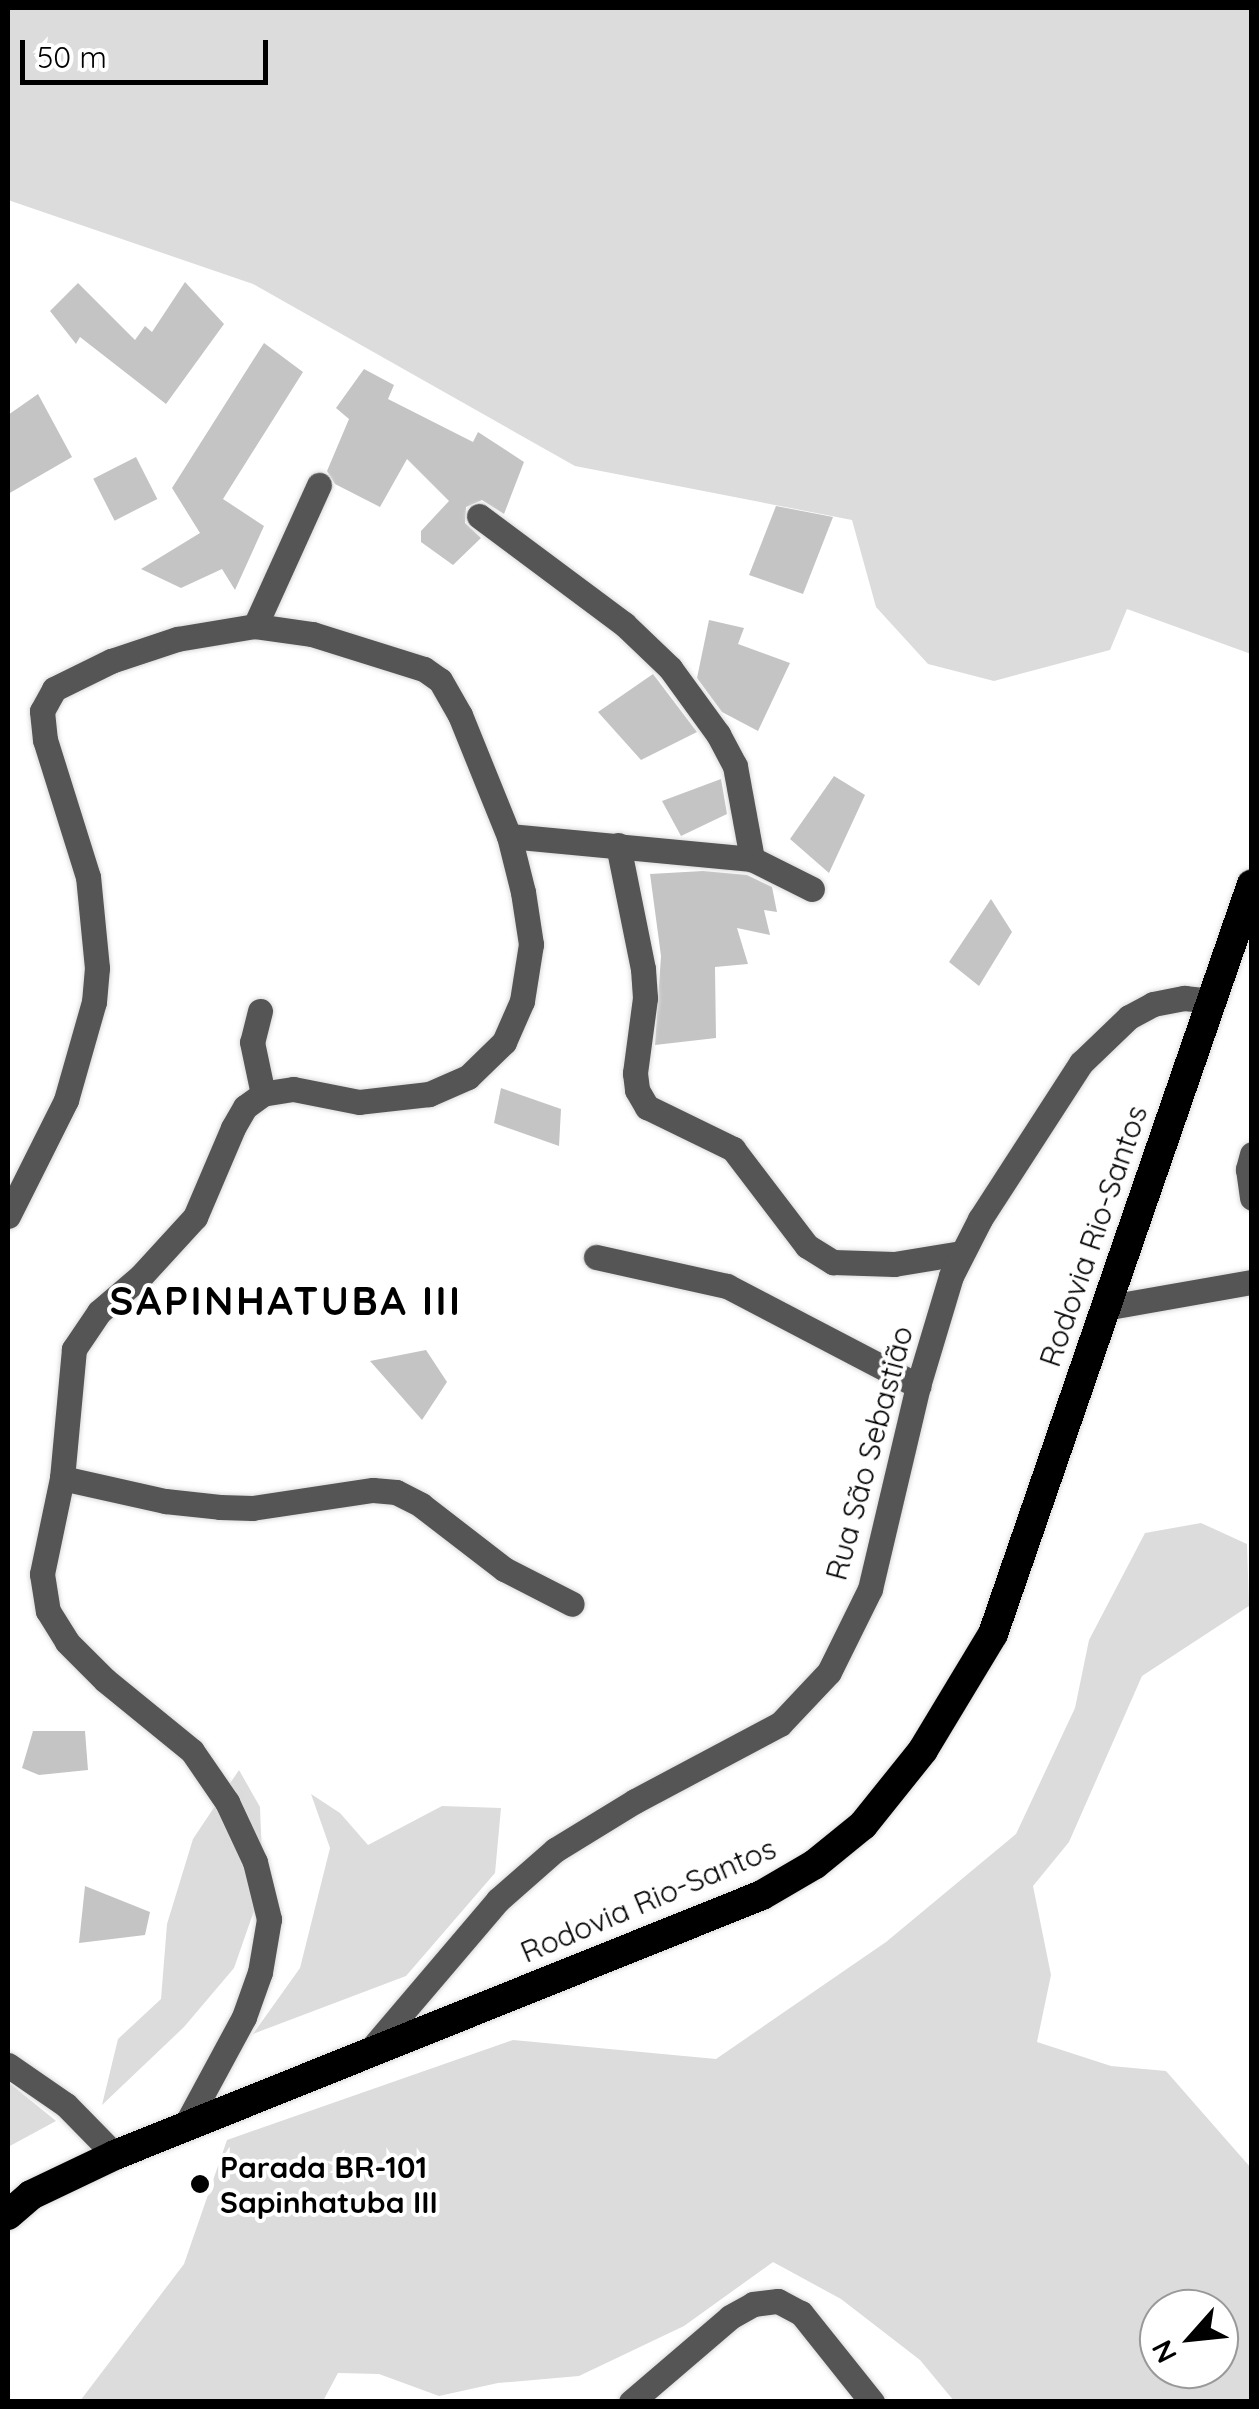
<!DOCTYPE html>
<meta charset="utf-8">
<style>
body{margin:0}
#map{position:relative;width:1259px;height:2409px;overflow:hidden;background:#fff;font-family:Quicksand,sans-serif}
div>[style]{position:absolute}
.green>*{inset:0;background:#dcdcdc}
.building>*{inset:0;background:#c4c4c4;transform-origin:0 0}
.roads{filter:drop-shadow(0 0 2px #dbdbdb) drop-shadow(0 0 2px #dbdbdb)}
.minor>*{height:25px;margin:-12.5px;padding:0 12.5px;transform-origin:12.5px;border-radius:12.5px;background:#555}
.highway>*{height:30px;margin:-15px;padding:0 15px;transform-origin:15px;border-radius:15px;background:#000}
.dots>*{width:28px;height:28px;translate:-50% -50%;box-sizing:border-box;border:5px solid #fff;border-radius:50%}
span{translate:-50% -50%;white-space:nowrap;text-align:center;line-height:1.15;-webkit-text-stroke:8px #fff;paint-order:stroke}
.street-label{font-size:30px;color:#000}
.poi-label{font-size:30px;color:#000;font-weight:700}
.left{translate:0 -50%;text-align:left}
.district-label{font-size:40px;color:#000;font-weight:700;letter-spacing:2.5px}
.frame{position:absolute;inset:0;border:10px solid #000;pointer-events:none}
.north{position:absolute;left:1139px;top:2289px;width:100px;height:100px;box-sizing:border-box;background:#fff;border:2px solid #999;border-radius:50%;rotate:243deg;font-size:28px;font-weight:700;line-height:40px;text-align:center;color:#000}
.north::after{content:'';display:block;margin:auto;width:35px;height:45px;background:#000;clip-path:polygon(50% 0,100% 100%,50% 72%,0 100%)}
.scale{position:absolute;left:20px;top:40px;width:248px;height:45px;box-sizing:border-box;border:5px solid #000;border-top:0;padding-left:12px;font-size:30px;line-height:35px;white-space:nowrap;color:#000;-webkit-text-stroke:8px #fff;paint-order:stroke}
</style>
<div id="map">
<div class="green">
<div style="clip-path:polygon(8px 8px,1251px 8px,1251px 654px,1127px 609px,1110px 650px,994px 681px,928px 664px,876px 607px,852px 520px,575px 466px,253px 284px,8px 200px)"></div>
<div style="clip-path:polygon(evenodd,1201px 1523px,1247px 1544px,1249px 1606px,1142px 1676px,1069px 1842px,1033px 1886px,1051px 1975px,1037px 2042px,1111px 2066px,1166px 2071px,1251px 2168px,1251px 2401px,954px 2401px,920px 2360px,841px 2299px,773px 2262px,684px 2326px,579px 2376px,498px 2383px,439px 2396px,379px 2374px,338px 2373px,323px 2401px,80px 2401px,184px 2264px,227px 2140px,513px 2040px,716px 2059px,886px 1942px,1016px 1834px,1075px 1708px,1089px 1640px,1145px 1533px,1201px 1523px,1219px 2309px,1219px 2369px,1159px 2369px,1159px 2309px,1219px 2309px)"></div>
<div style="clip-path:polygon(239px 1770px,260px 1807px,263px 1885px,234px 1968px,184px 2027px,102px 2105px,118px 2039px,161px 1999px,167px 1924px,193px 1839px)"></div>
<div style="clip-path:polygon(311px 1794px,340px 1813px,368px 1845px,442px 1806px,501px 1808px,495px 1873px,406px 1976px,253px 2034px,300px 1968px,330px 1848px)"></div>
<div style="clip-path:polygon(8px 2082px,56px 2121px,8px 2147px)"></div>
</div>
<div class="building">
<div style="clip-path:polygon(185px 282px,224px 324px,166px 404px,80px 337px,76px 344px,50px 311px,78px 283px,135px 340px,145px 326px,152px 332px)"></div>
<div style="clip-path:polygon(264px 343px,303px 372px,223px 499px,264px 526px,235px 590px,222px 569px,181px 588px,141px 569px,200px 533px,172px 488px)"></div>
<div style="clip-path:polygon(364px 369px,394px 385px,388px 399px,473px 442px,478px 432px,524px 462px,504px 514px,482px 500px,466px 507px,465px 523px,481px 538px,453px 565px,421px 542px,421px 531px,449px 501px,407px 459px,380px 507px,335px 484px,327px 471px,349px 419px,336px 408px)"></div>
<div style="clip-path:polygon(38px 394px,72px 457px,8px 494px,8px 415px)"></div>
<div style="left:136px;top:457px;width:47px;height:48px;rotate:63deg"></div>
<div style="clip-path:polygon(776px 506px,833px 517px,803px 594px,749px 575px)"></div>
<div style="clip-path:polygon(709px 620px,744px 628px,738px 644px,790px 663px,758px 731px,722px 712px,697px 678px)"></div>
<div style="clip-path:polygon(653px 674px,697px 732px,641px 760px,598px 712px)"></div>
<div style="clip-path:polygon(834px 776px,865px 795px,829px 873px,790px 839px)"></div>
<div style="clip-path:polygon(721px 779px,727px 814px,681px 836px,662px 801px)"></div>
<div style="clip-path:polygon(703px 871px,747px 875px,772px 887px,777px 912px,764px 910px,770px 935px,737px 928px,748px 964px,715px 967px,716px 1038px,655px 1045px,661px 956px,650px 874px)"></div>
<div style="clip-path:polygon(991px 899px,1012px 932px,979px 986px,949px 962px)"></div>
<div style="clip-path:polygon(501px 1088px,561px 1109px,559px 1146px,494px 1123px)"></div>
<div style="clip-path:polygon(426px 1350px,447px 1382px,422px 1420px,370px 1361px)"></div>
<div style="clip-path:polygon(33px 1731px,85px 1731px,88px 1770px,39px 1775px,22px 1768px)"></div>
<div style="clip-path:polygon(85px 1886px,150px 1912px,145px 1935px,79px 1943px)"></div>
</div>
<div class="roads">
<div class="minor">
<div style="left:479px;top:516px;width:181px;rotate:36.7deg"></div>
<div style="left:624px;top:624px;width:64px;rotate:43.7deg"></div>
<div style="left:670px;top:668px;width:82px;rotate:54deg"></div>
<div style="left:718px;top:734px;width:36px;rotate:62deg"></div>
<div style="left:735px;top:766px;width:95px;rotate:79.6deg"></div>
<div style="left:255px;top:626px;width:155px;rotate:-65.6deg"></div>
<div style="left:509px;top:836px;width:244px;rotate:5.4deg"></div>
<div style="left:752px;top:859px;width:67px;rotate:26.6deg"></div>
<div style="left:618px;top:845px;width:126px;rotate:78.6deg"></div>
<div style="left:643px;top:969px;width:29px;rotate:86deg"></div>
<div style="left:645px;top:998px;width:76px;rotate:97.6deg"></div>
<div style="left:635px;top:1073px;width:17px;rotate:83deg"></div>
<div style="left:637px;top:1090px;width:20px;rotate:60deg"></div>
<div style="left:647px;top:1107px;width:96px;rotate:26deg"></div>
<div style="left:733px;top:1149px;width:122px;rotate:52.7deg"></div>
<div style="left:807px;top:1246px;width:31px;rotate:32deg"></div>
<div style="left:833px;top:1262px;width:61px;rotate:1.9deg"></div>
<div style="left:894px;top:1264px;width:68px;rotate:-9.3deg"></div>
<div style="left:260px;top:1011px;width:32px;rotate:104deg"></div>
<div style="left:252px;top:1042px;width:53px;rotate:78.1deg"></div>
<div style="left:1252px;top:1154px;width:16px;rotate:105deg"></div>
<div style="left:1248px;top:1169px;width:29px;rotate:82deg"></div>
<div style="left:8px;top:1216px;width:130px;rotate:-63.4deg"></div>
<div style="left:66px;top:1100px;width:102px;rotate:-74.1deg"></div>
<div style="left:94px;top:1002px;width:34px;rotate:-85deg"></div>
<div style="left:97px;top:968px;width:91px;rotate:-95.6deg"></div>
<div style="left:88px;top:877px;width:144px;rotate:-107.4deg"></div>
<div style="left:45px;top:740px;width:29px;rotate:-96deg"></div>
<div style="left:42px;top:711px;width:25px;rotate:-61deg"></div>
<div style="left:54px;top:689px;width:64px;rotate:-26.2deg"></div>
<div style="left:111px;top:661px;width:70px;rotate:-18.4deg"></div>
<div style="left:177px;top:639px;width:79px;rotate:-9.5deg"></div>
<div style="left:255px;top:626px;width:58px;rotate:8deg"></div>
<div style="left:312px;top:634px;width:117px;rotate:17.4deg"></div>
<div style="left:424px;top:669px;width:19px;rotate:35deg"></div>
<div style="left:440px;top:680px;width:40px;rotate:60.3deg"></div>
<div style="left:460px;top:715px;width:131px;rotate:68deg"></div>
<div style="left:509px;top:836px;width:58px;rotate:76deg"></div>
<div style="left:523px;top:892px;width:53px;rotate:81.3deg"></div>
<div style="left:531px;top:944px;width:58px;rotate:99deg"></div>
<div style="left:522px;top:1001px;width:45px;rotate:113.7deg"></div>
<div style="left:504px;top:1042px;width:50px;rotate:135.8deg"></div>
<div style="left:468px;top:1077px;width:43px;rotate:156.4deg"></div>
<div style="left:429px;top:1094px;width:70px;rotate:173.5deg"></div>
<div style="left:359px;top:1102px;width:67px;rotate:-168.9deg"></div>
<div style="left:293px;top:1089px;width:30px;rotate:171deg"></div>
<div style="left:263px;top:1094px;width:22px;rotate:144deg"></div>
<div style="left:245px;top:1107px;width:24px;rotate:120deg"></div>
<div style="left:233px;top:1128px;width:97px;rotate:113.1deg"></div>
<div style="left:195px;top:1217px;width:80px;rotate:132.5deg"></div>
<div style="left:141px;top:1276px;width:55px;rotate:139.4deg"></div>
<div style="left:99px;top:1312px;width:45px;rotate:124deg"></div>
<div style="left:74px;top:1349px;width:130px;rotate:95.3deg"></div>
<div style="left:62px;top:1478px;width:98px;rotate:101.8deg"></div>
<div style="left:42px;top:1574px;width:37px;rotate:81deg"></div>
<div style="left:48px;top:1611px;width:36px;rotate:58deg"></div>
<div style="left:67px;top:1642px;width:54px;rotate:45deg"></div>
<div style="left:105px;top:1680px;width:112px;rotate:39.2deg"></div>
<div style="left:192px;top:1751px;width:62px;rotate:55.5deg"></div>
<div style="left:227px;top:1802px;width:66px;rotate:65deg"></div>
<div style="left:255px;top:1862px;width:59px;rotate:76.2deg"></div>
<div style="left:269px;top:1919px;width:54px;rotate:99.6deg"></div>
<div style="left:260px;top:1972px;width:48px;rotate:109.6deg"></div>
<div style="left:244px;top:2017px;width:126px;rotate:118.4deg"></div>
<div style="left:596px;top:1257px;width:134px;rotate:12.5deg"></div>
<div style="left:727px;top:1286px;width:216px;rotate:27.6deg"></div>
<div style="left:1104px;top:1308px;width:150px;rotate:-10deg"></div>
<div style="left:62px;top:1478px;width:106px;rotate:12.6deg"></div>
<div style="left:165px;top:1501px;width:55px;rotate:6.2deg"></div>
<div style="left:220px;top:1507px;width:32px;rotate:2deg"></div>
<div style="left:252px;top:1508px;width:122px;rotate:-8.5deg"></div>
<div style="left:373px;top:1490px;width:23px;rotate:5deg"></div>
<div style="left:396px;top:1492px;width:28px;rotate:27deg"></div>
<div style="left:421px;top:1505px;width:105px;rotate:37.6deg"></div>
<div style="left:504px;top:1569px;width:76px;rotate:27.2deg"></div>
<div style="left:367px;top:2054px;width:202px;rotate:-49.6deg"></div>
<div style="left:498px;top:1900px;width:76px;rotate:-41.3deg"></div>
<div style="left:555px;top:1850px;width:94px;rotate:-31.5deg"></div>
<div style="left:635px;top:1801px;width:164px;rotate:-28deg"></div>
<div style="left:780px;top:1724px;width:71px;rotate:-46.7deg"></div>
<div style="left:829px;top:1672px;width:93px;rotate:-63.7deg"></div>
<div style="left:870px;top:1589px;width:209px;rotate:-76.7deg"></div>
<div style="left:918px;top:1386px;width:115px;rotate:-73.3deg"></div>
<div style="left:951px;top:1276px;width:64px;rotate:-63deg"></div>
<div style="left:980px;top:1219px;width:186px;rotate:-57.1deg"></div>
<div style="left:1081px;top:1063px;width:66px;rotate:-43.8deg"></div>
<div style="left:1129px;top:1017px;width:27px;rotate:-28deg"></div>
<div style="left:1153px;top:1004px;width:32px;rotate:-11deg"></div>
<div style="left:1184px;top:998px;width:28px;rotate:6deg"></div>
<div style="left:8px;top:2065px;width:70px;rotate:34.6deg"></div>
<div style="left:66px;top:2105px;width:70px;rotate:45.6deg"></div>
<div style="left:631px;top:2402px;width:130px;rotate:-40.6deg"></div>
<div style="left:730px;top:2317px;width:26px;rotate:-29deg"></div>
<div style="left:753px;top:2304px;width:25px;rotate:-7deg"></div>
<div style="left:778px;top:2301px;width:26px;rotate:28deg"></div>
<div style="left:801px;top:2313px;width:114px;rotate:51.4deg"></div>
</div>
<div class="highway">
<div style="left:8px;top:2215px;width:30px;rotate:-41deg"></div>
<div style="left:31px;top:2195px;width:93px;rotate:-25.5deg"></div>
<div style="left:115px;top:2155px;width:697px;rotate:-21.89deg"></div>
<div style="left:762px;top:1895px;width:61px;rotate:-30.3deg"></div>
<div style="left:815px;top:1864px;width:62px;rotate:-39.1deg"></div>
<div style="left:863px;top:1825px;width:96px;rotate:-51.3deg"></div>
<div style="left:923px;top:1750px;width:135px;rotate:-58.9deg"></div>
<div style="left:993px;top:1634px;width:793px;rotate:-70.95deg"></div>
</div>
</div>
<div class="dots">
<div style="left:200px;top:2184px;background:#000"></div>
</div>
<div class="street-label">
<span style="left:1093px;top:1236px;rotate:-71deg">Rodovia Rio-Santos</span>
<span style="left:869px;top:1453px;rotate:-75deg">Rua São Sebastião</span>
<span style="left:648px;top:1900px;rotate:-23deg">Rodovia Rio-Santos</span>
</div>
<div class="poi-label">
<span class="left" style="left:220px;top:2184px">Parada BR-101<br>Sapinhatuba III</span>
</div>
<div class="district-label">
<span style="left:286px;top:1300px">SAPINHATUBA III</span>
</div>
<div class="frame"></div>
<div class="north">N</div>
<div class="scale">50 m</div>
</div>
